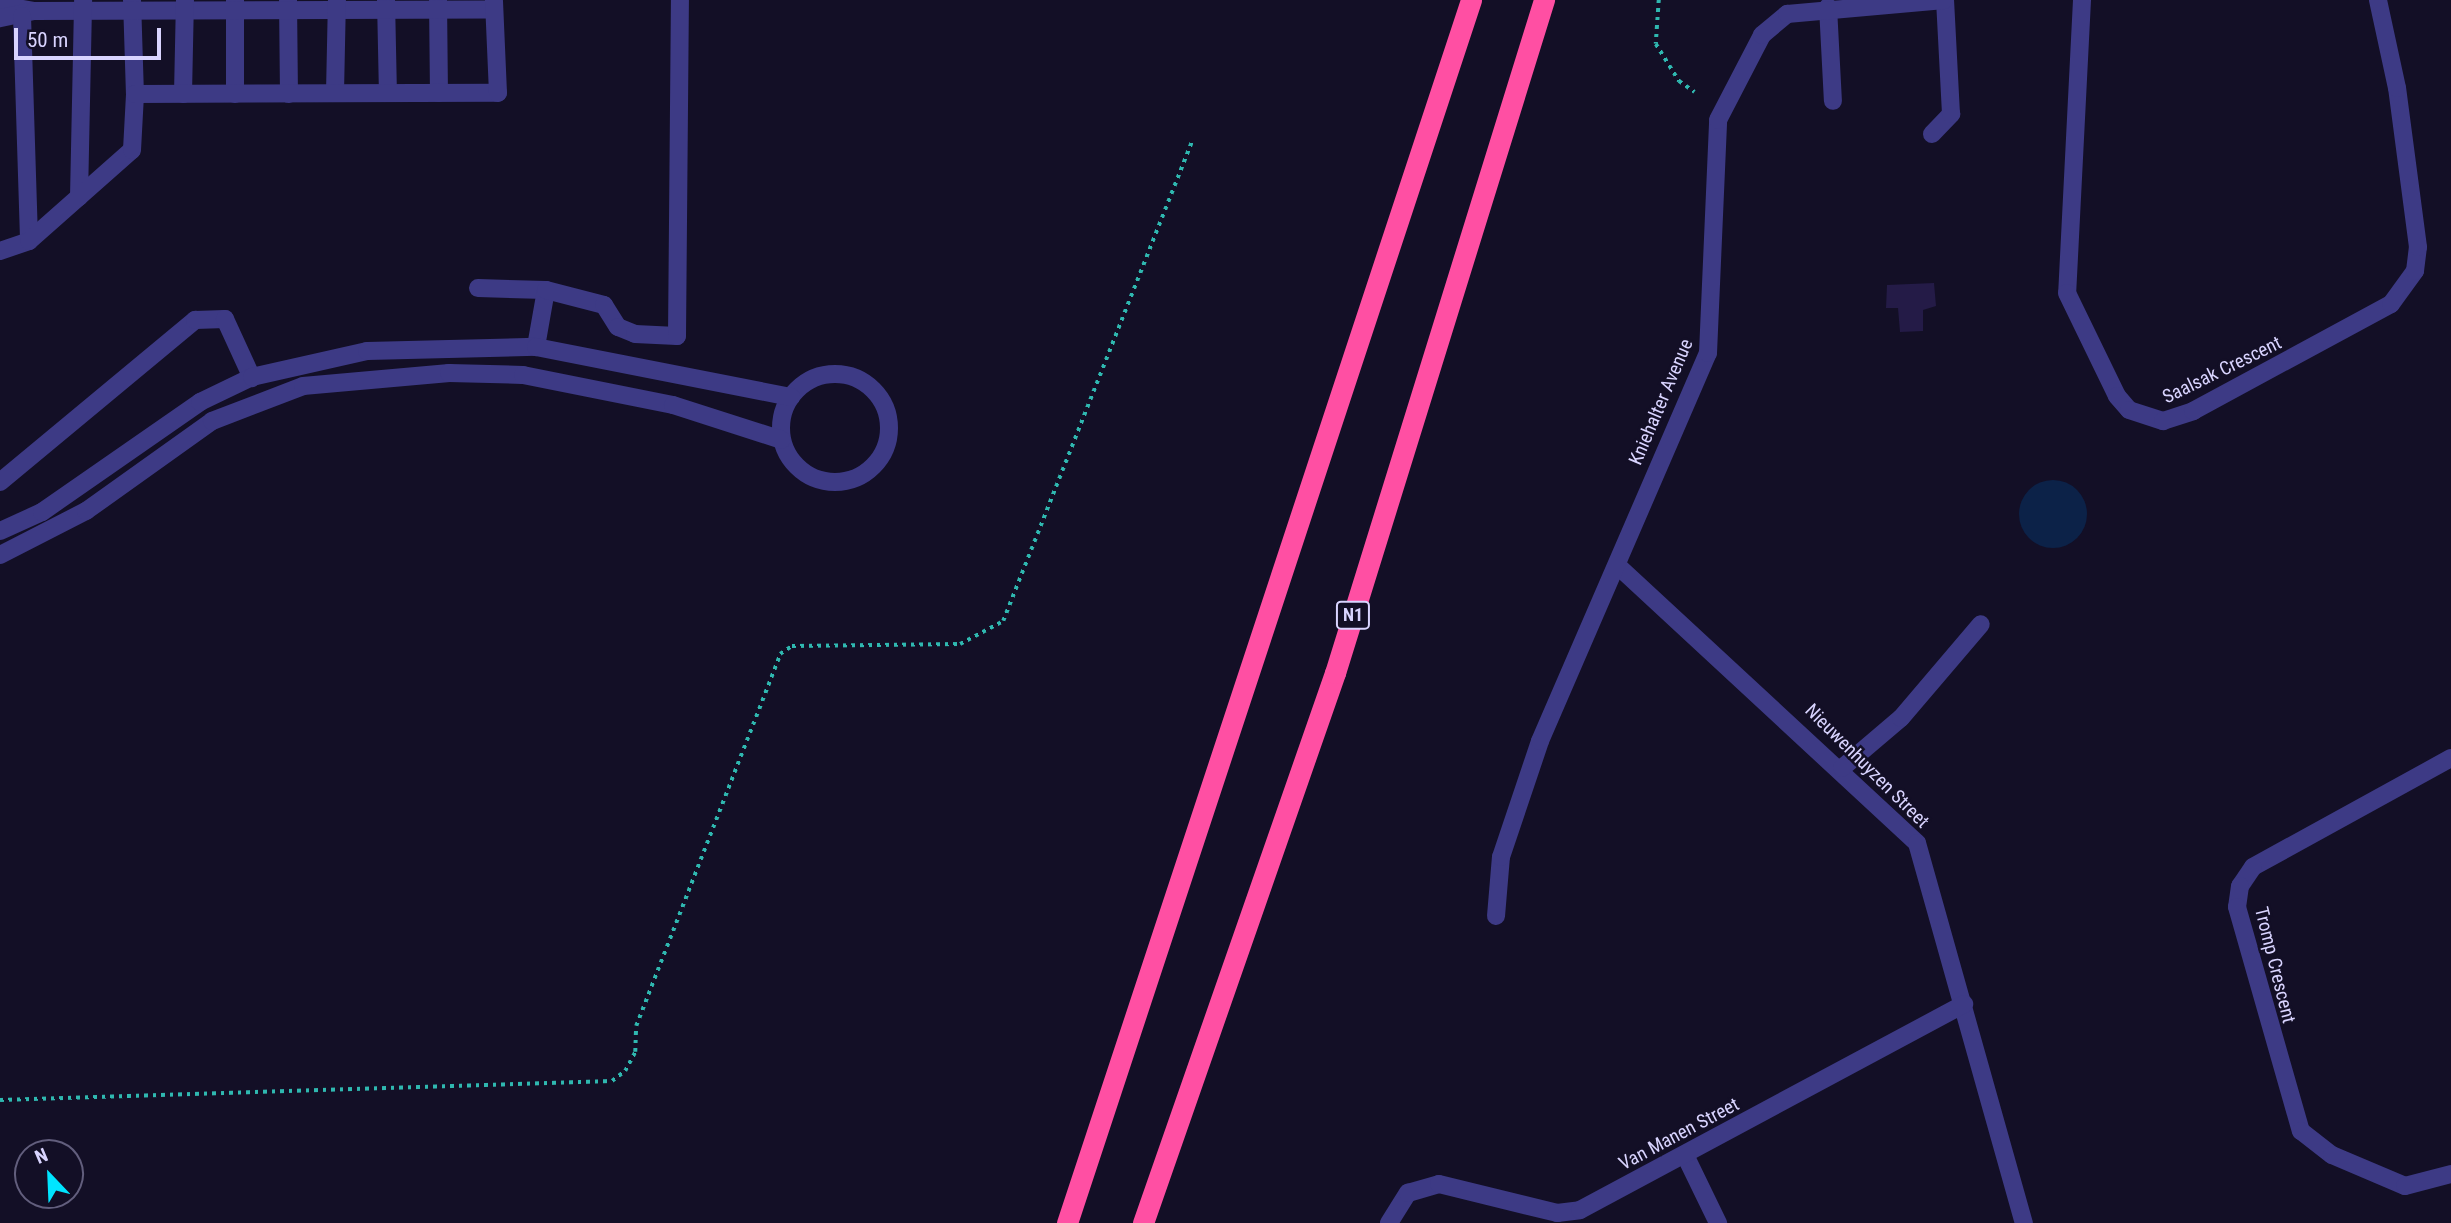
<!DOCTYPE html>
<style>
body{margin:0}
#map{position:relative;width:2451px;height:1223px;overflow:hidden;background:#130f26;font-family:"Roboto Condensed",sans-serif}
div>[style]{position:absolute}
.water>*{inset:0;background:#0c2248}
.round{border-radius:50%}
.building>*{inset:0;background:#241b47}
.path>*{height:3.5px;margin-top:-1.75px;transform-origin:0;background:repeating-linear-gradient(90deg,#2fb8b0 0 3.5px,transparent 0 8.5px)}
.minor>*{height:18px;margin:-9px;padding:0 9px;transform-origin:9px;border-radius:9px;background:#3d3a85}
.minor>.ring{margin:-9px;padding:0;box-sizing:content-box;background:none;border:18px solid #3d3a85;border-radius:50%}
.highway>*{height:21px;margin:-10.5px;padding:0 10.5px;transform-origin:10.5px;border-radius:10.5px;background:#ff4fa3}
span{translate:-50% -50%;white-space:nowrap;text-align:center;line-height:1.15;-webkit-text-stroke:5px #130f26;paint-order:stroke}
.shield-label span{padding:2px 5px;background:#130f26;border:2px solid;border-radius:5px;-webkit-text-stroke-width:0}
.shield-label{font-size:18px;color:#d9d4ff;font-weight:700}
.street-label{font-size:19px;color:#d9d4ff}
.north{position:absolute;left:14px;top:1139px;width:70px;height:70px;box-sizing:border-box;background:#130f26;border:2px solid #625e7d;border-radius:50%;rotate:337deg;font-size:19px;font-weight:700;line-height:28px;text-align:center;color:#d9d4ff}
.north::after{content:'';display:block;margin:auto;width:24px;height:32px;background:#00e5ff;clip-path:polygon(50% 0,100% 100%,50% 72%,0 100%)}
.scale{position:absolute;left:14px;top:28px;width:147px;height:32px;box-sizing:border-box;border:4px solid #d9d4ff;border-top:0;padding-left:9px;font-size:21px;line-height:24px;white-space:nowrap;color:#d9d4ff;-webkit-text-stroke:5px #130f26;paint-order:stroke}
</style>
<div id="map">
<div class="water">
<div class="round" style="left:2019px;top:480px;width:68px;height:68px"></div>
</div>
<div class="building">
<div style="clip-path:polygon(1934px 283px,1936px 306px,1923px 310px,1923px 331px,1900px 332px,1898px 308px,1886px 308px,1887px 285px)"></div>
</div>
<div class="path">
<div style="left:1659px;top:0;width:44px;rotate:93.9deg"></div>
<div style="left:1656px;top:44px;width:44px;rotate:58.1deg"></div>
<div style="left:1679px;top:81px;width:19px;rotate:35deg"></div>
<div style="left:0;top:1100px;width:612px;rotate:-1.78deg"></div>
<div style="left:612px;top:1081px;width:16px;rotate:-38deg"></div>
<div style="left:625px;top:1071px;width:21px;rotate:-62deg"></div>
<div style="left:635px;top:1052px;width:26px;rotate:-88deg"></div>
<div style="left:636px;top:1026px;width:399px;rotate:-68.8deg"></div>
<div style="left:780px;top:654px;width:14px;rotate:-34deg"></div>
<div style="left:792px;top:646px;width:168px;rotate:-0.7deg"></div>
<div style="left:960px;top:644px;width:49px;rotate:-28.1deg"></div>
<div style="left:1003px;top:621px;width:516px;rotate:-68.51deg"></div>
</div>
<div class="minor">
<div style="left:132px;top:0;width:94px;rotate:88.2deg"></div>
<div style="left:235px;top:0;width:94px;rotate:90deg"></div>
<div style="left:288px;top:0;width:94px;rotate:89.4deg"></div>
<div style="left:386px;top:0;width:93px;rotate:88.8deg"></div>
<div style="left:438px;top:0;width:93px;rotate:89.4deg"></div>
<div style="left:2082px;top:0;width:293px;rotate:92.9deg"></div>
<div style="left:2067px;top:293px;width:114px;rotate:64.1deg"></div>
<div style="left:2117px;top:396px;width:18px;rotate:49deg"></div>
<div style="left:2129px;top:410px;width:36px;rotate:18deg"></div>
<div style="left:2163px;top:421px;width:32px;rotate:-18deg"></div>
<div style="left:2193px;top:411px;width:225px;rotate:-28.4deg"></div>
<div style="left:2391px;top:304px;width:41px;rotate:-54deg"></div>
<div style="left:2415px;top:271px;width:24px;rotate:-83deg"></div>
<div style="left:2418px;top:247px;width:160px;rotate:-97.5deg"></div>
<div style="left:2397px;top:88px;width:90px;rotate:-102.2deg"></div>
<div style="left:0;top:5px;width:35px;rotate:10deg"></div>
<div style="left:34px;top:11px;width:35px;rotate:168deg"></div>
<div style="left:1828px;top:7px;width:94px;rotate:87deg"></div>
<div style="left:34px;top:11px;width:460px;rotate:-0.2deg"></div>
<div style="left:22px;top:16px;width:225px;rotate:88.2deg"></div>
<div style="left:335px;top:93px;width:93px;rotate:-88.8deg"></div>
<div style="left:183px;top:94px;width:94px;rotate:-88.8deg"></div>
<div style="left:1932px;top:134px;width:28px;rotate:-46deg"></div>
<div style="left:1951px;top:114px;width:114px;rotate:-93deg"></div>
<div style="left:79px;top:197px;width:197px;rotate:-88.8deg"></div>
<div style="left:0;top:251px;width:31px;rotate:-19deg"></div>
<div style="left:29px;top:241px;width:137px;rotate:-41.5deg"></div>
<div style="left:132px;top:150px;width:56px;rotate:-86.9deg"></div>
<div style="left:135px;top:94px;width:363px;rotate:-0.2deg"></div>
<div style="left:498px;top:93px;width:93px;rotate:-92.5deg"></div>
<div style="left:478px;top:288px;width:68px;rotate:1.7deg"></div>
<div style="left:546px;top:290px;width:58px;rotate:100deg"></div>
<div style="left:546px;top:290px;width:60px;rotate:14.5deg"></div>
<div style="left:604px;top:305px;width:26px;rotate:58deg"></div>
<div style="left:618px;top:327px;width:18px;rotate:22deg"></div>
<div style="left:635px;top:334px;width:42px;rotate:2.7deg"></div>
<div style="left:677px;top:336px;width:336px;rotate:-89.5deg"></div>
<div class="ring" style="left:781px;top:374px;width:90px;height:90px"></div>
<div style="left:0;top:482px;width:254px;rotate:-39.7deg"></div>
<div style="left:195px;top:320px;width:30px;rotate:-2deg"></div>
<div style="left:225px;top:319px;width:65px;rotate:65.4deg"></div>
<div style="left:0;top:531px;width:46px;rotate:-24.3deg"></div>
<div style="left:42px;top:512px;width:193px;rotate:-34.8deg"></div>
<div style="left:200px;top:402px;width:58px;rotate:-25.7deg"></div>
<div style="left:252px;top:377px;width:118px;rotate:-12.7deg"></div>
<div style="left:367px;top:351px;width:169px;rotate:-1.4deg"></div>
<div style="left:536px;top:347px;width:260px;rotate:11.1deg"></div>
<div style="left:0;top:555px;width:97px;rotate:-27.1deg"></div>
<div style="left:86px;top:511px;width:155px;rotate:-35.5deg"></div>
<div style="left:212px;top:421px;width:97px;rotate:-21deg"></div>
<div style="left:303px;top:386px;width:147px;rotate:-5.1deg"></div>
<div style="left:449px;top:373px;width:74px;rotate:1.5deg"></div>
<div style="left:523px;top:375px;width:153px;rotate:11.3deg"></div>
<div style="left:673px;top:405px;width:114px;rotate:17.8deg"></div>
<div style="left:1619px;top:567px;width:406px;rotate:42.8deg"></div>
<div style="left:1917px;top:843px;width:395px;rotate:74.3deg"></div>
<div style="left:2451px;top:758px;width:226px;rotate:151.2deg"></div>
<div style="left:2253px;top:867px;width:23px;rotate:124deg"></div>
<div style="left:2240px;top:886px;width:21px;rotate:98deg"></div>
<div style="left:2237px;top:907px;width:233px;rotate:74.1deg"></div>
<div style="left:2301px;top:1131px;width:39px;rotate:38deg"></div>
<div style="left:2332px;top:1155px;width:79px;rotate:23deg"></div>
<div style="left:2405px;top:1186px;width:48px;rotate:-14.6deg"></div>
<div style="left:1842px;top:768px;width:77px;rotate:-40.3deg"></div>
<div style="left:1901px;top:718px;width:123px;rotate:-49.6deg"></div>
<div style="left:1496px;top:916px;width:59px;rotate:-85.2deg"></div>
<div style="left:1501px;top:857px;width:122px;rotate:-71.4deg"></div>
<div style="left:1540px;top:741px;width:423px;rotate:-66.6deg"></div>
<div style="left:1708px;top:353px;width:233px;rotate:-87.5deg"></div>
<div style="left:1718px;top:120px;width:96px;rotate:-62.6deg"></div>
<div style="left:1762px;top:35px;width:33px;rotate:-40deg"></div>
<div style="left:1787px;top:14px;width:158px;rotate:-5.1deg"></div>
<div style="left:1685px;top:1155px;width:76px;rotate:64.1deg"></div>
<div style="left:1389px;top:1223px;width:36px;rotate:-58deg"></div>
<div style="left:1408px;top:1193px;width:32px;rotate:-16deg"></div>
<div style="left:1439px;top:1184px;width:122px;rotate:13.8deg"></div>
<div style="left:1557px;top:1213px;width:23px;rotate:-7deg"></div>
<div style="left:1580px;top:1210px;width:436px;rotate:-28.2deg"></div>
</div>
<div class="highway">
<div style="left:1067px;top:1223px;width:1288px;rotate:-71.72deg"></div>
<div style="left:1143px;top:1223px;width:583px;rotate:-70.76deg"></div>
<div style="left:1335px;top:673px;width:705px;rotate:-72.75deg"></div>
</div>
<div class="shield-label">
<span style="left:1353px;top:615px">N1</span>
</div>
<div class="street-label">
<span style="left:2222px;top:370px;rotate:-26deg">Saalsak Crescent</span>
<span style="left:1661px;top:402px;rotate:-67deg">Kniehalter Avenue</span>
<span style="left:1867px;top:766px;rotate:45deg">Nieuwenhuyzen Street</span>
<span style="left:2275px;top:965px;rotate:76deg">Tromp Crescent</span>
<span style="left:1679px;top:1134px;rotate:-28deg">Van Manen Street</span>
</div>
<div class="north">N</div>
<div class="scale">50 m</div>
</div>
